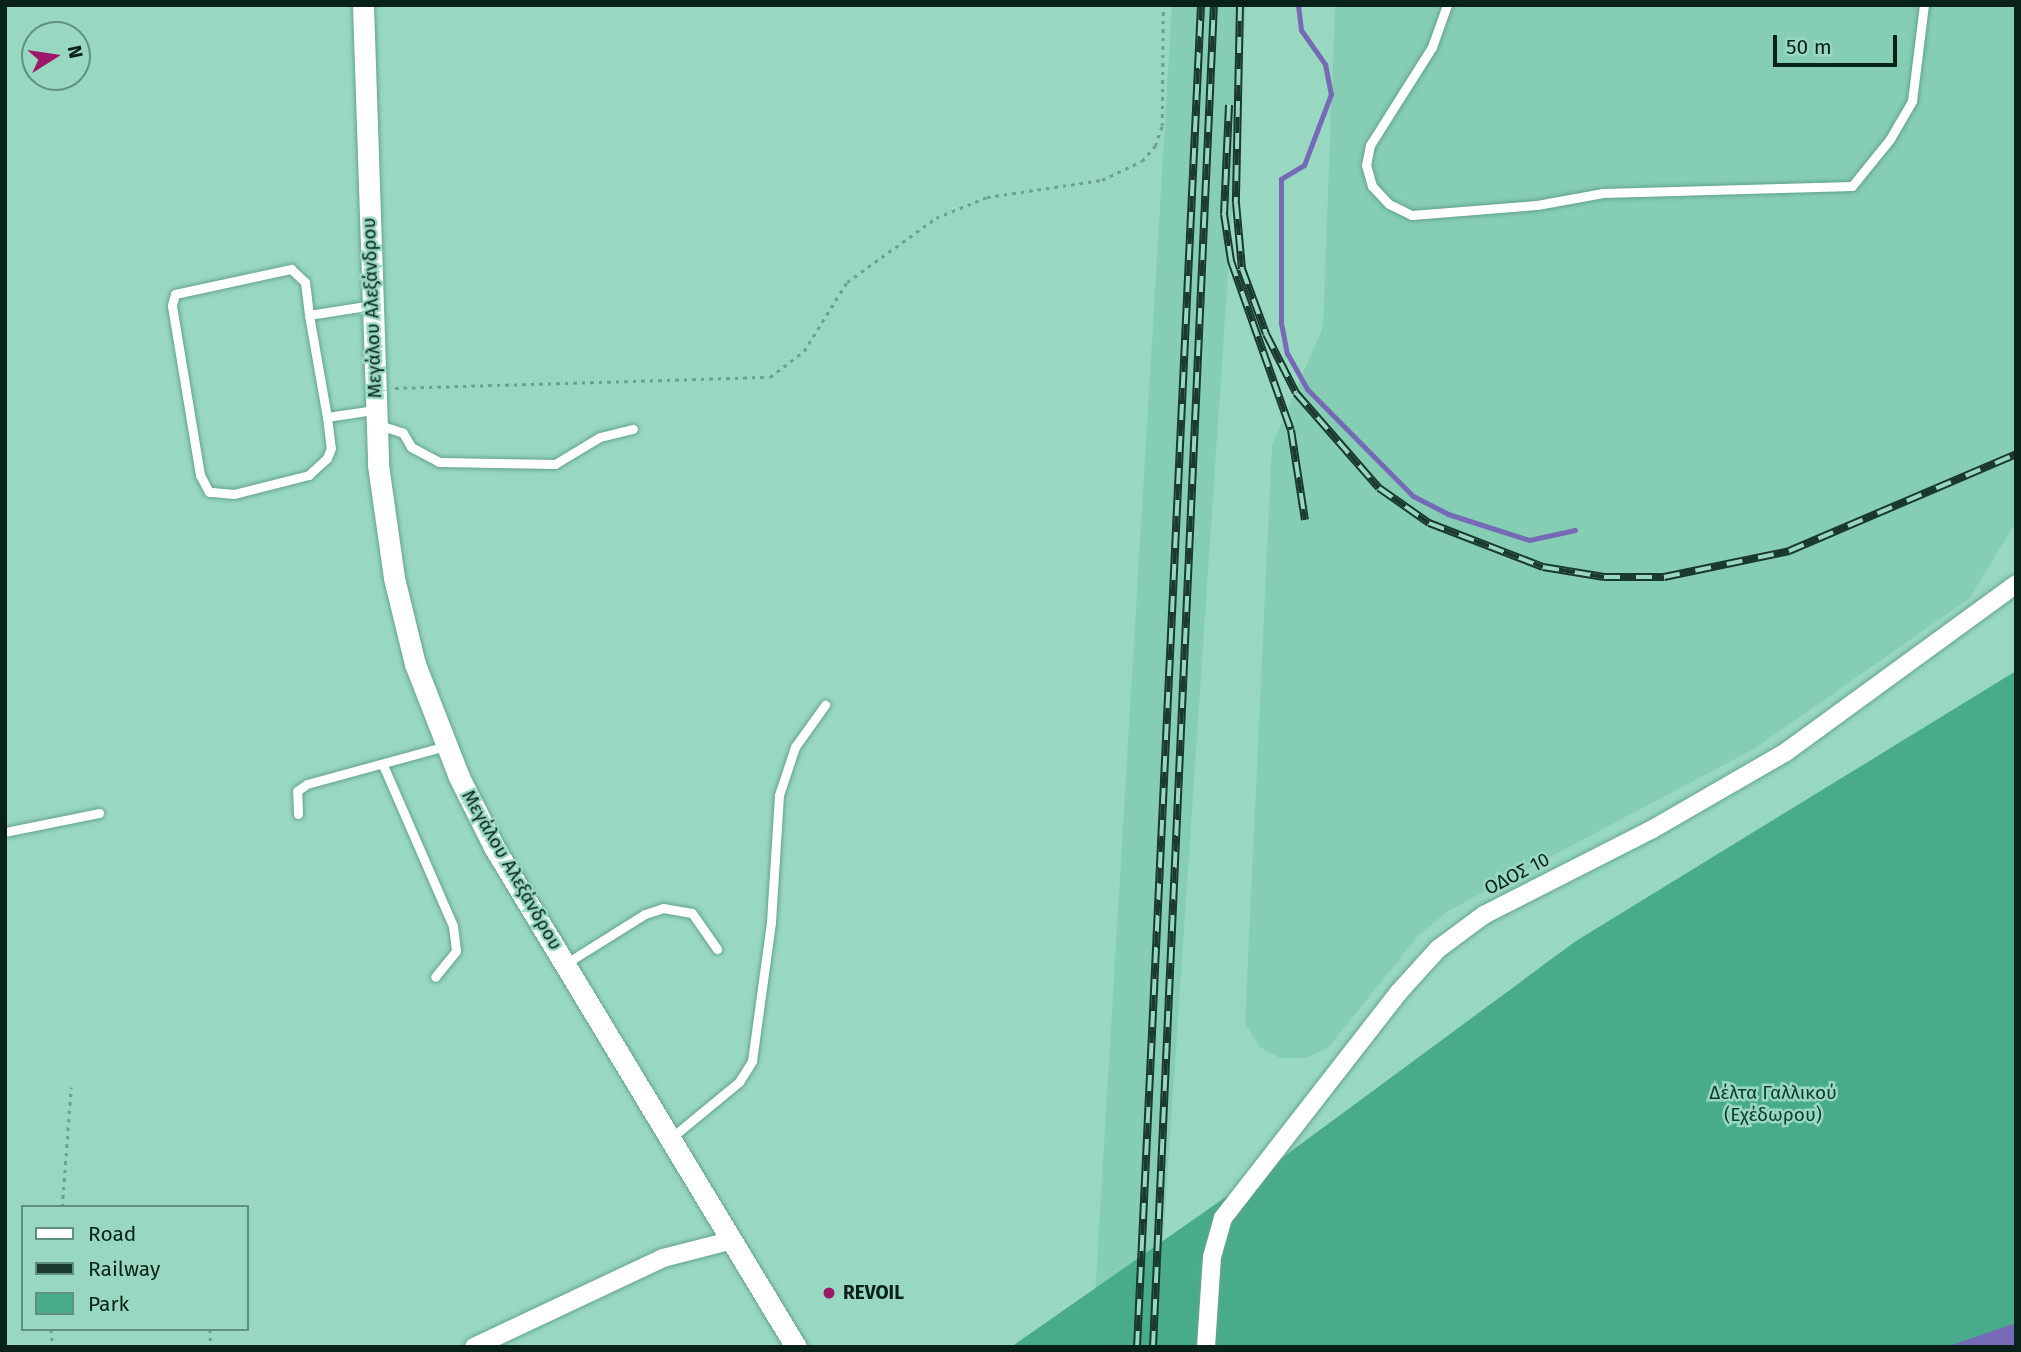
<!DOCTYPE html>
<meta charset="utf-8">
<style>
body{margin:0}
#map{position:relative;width:2021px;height:1352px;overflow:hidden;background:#99d8c0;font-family:"Fira Sans",sans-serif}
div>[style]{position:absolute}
.built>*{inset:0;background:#85ceb4}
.green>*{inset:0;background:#48ac8c}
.water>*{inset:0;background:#766ab7}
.stream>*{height:5px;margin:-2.5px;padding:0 2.5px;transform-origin:2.5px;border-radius:2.5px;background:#766ab7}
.path>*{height:2.5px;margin-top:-1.25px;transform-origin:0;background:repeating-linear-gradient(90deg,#6da18e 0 3.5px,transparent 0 8.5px)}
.roads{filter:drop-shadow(0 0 2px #64a38c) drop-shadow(0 0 2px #64a38c)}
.service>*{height:9px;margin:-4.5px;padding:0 4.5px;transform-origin:4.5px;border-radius:4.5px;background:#fff}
.minor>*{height:18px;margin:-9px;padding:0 9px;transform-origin:9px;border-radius:9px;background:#fff}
.tertiary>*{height:21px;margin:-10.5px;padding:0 10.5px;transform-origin:10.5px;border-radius:10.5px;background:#fff}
.rail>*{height:8px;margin-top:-4px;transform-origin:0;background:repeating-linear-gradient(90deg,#99d8c0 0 16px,#1a392f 0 32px);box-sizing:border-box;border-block:2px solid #1a392f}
.dots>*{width:19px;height:19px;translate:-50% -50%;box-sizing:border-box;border:4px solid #99d8c0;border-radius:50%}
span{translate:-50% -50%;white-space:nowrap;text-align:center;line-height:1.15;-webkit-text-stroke:5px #99d8c0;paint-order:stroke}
.street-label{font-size:19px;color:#08221a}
.park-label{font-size:19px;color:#093c2e}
.poi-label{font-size:19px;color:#08221a;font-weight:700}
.left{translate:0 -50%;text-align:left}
.frame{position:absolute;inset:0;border:7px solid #08221a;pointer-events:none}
.legend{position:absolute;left:21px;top:1205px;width:228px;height:126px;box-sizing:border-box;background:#99d8c0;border:2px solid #5f8f7e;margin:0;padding:9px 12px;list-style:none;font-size:21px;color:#08221a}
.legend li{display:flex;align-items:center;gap:14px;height:35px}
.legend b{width:35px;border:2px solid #5f8f7e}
.north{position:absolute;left:21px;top:21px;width:70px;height:70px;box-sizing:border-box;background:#99d8c0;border:2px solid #5f8f7e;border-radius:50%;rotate:78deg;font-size:19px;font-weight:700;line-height:28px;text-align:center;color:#08221a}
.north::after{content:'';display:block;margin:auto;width:24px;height:32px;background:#9d186a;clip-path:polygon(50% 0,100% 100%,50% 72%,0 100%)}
.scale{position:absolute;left:1773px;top:35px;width:124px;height:32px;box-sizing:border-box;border:4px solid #08221a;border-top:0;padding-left:9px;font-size:21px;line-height:24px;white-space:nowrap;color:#08221a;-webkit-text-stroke:5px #99d8c0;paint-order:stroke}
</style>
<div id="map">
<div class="built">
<div style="clip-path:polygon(1172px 5px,1246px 5px,1156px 1347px,1092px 1347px)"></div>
<div style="clip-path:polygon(1335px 5px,2016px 5px,2016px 522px,1970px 598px,1754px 749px,1448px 911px,1418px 936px,1328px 1048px,1305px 1058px,1280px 1058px,1261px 1048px,1245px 1024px,1272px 445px,1323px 327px)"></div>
</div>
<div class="green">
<div style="clip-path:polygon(2016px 671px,2016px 1347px,1011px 1347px,1286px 1155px,1576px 941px)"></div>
</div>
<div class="water">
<div style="clip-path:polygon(2016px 1323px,2016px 1347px,1946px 1347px)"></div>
</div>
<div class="stream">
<div style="left:1298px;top:5px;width:25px;rotate:83deg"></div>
<div style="left:1301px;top:30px;width:42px;rotate:54.8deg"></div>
<div style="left:1325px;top:64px;width:31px;rotate:79deg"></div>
<div style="left:1331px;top:94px;width:76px;rotate:110.8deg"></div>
<div style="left:1304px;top:165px;width:27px;rotate:149deg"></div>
<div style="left:1281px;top:179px;width:144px;rotate:90deg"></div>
<div style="left:1281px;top:323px;width:31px;rotate:79deg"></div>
<div style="left:1287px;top:353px;width:41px;rotate:60.9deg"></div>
<div style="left:1307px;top:389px;width:151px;rotate:45.3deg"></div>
<div style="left:1413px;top:496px;width:39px;rotate:27deg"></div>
<div style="left:1448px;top:514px;width:85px;rotate:17.8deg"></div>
<div style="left:1529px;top:540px;width:47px;rotate:-12.3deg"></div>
</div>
<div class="path">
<div style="left:395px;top:388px;width:375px;rotate:-1.7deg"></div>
<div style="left:770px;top:377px;width:43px;rotate:-37.4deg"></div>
<div style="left:804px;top:351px;width:81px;rotate:-58.1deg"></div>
<div style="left:847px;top:282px;width:110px;rotate:-35.7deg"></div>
<div style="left:936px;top:218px;width:55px;rotate:-22.4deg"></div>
<div style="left:987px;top:197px;width:116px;rotate:-8.4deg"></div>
<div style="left:1102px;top:180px;width:44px;rotate:-25.4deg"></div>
<div style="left:1142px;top:161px;width:20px;rotate:-49deg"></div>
<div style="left:1155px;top:146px;width:21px;rotate:-71deg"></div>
<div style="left:1162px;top:126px;width:121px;rotate:-89.5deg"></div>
<div style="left:62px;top:1207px;width:120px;rotate:-85.7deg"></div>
<div style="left:51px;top:1329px;width:18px;rotate:84deg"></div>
<div style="left:210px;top:1329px;width:18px;rotate:87deg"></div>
</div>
<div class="roads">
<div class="service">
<div style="left:1447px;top:5px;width:45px;rotate:109.7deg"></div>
<div style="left:1432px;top:47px;width:116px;rotate:122.3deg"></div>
<div style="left:1370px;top:145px;width:20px;rotate:101deg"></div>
<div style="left:1366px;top:165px;width:22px;rotate:74deg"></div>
<div style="left:1372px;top:186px;width:25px;rotate:47deg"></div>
<div style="left:1389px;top:204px;width:25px;rotate:26deg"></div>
<div style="left:1412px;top:215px;width:125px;rotate:-4.6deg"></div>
<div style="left:1537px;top:205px;width:67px;rotate:-10.3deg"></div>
<div style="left:1603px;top:193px;width:249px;rotate:-1.6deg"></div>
<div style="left:1852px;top:186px;width:60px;rotate:-51deg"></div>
<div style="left:1890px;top:139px;width:44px;rotate:-59.9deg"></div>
<div style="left:1912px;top:101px;width:97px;rotate:-82.9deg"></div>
<div style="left:309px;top:315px;width:104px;rotate:80deg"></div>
<div style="left:327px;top:417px;width:31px;rotate:83deg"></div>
<div style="left:331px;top:448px;width:11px;rotate:112deg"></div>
<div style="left:327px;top:458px;width:25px;rotate:137deg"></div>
<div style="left:309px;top:475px;width:77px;rotate:165.8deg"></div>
<div style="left:234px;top:494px;width:25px;rotate:-175deg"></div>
<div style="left:209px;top:492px;width:19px;rotate:-118deg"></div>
<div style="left:200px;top:475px;width:172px;rotate:-99.4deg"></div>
<div style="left:172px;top:305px;width:11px;rotate:-75deg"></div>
<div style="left:175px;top:294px;width:119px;rotate:-12.2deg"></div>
<div style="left:291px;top:269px;width:19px;rotate:43deg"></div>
<div style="left:305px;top:282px;width:33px;rotate:83deg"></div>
<div style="left:309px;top:315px;width:64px;rotate:-9deg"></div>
<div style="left:327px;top:417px;width:48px;rotate:-8.5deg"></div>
<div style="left:376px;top:424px;width:28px;rotate:18deg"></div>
<div style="left:403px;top:433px;width:16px;rotate:60deg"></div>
<div style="left:411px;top:447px;width:32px;rotate:28deg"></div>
<div style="left:439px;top:462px;width:116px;rotate:1deg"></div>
<div style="left:555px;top:464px;width:52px;rotate:-31deg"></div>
<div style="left:600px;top:437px;width:34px;rotate:-14deg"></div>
<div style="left:383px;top:765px;width:176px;rotate:66.5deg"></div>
<div style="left:453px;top:926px;width:25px;rotate:83deg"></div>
<div style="left:456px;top:951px;width:33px;rotate:129deg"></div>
<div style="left:298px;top:814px;width:23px;rotate:-92deg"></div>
<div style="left:297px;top:791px;width:12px;rotate:-35deg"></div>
<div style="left:307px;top:784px;width:144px;rotate:-15.3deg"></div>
<div style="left:5px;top:832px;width:96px;rotate:-11.4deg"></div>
<div style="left:565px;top:964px;width:94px;rotate:-32deg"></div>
<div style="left:645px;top:914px;width:19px;rotate:-18deg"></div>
<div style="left:663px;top:908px;width:29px;rotate:10deg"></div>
<div style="left:692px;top:913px;width:44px;rotate:55.2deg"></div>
<div style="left:671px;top:1138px;width:88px;rotate:-39.5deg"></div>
<div style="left:739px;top:1082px;width:25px;rotate:-58deg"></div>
<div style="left:752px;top:1061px;width:140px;rotate:-82.2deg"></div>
<div style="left:771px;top:922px;width:127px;rotate:-86.4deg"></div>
<div style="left:779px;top:795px;width:51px;rotate:-71.6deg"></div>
<div style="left:795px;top:747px;width:52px;rotate:-54.5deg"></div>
</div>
<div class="minor">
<div style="left:474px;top:1347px;width:209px;rotate:-25.2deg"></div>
<div style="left:663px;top:1258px;width:72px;rotate:-14.4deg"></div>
<div style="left:1206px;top:1347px;width:90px;rotate:-86.2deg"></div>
<div style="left:1212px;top:1257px;width:41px;rotate:-74.2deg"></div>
<div style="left:1223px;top:1218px;width:286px;rotate:-52.1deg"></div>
<div style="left:1399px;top:992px;width:58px;rotate:-47.8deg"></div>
<div style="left:1438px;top:949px;width:57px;rotate:-36.5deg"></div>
<div style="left:1484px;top:915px;width:187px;rotate:-27deg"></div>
<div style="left:1651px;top:830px;width:156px;rotate:-30deg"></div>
<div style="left:1786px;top:752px;width:285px;rotate:-36.1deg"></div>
</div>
<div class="tertiary">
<div style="left:363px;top:5px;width:460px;rotate:88.1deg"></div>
<div style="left:378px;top:465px;width:114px;rotate:81.9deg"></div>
<div style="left:394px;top:578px;width:89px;rotate:76.3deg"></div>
<div style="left:415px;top:664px;width:121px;rotate:68.7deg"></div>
<div style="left:459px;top:777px;width:78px;rotate:63.4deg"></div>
<div style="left:494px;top:847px;width:584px;rotate:58.87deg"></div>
</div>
</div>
<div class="rail">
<div style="left:1240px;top:5px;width:198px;rotate:91.2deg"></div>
<div style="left:1236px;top:203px;width:66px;rotate:84.8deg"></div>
<div style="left:1242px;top:269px;width:69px;rotate:69.7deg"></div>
<div style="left:1266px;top:334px;width:66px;rotate:63deg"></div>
<div style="left:1296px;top:393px;width:126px;rotate:48.9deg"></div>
<div style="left:1379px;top:488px;width:61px;rotate:35deg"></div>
<div style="left:1429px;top:523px;width:122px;rotate:21.1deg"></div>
<div style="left:1543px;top:567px;width:62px;rotate:9.3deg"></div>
<div style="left:1604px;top:577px;width:60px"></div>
<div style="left:1664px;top:577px;width:128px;rotate:-11.7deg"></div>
<div style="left:1789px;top:551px;width:247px;rotate:-23.1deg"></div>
<div style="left:1229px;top:105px;width:109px;rotate:92.6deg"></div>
<div style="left:1224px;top:214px;width:48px;rotate:81.5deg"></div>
<div style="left:1231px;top:261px;width:179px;rotate:70.5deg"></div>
<div style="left:1291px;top:430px;width:91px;rotate:81.2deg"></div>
<div style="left:1137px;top:1347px;width:1344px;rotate:-87.27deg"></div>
<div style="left:1153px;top:1347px;width:1343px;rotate:-87.4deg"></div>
</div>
<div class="dots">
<div style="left:829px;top:1293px;background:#9d186a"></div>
</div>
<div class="street-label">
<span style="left:372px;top:308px;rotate:-92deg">Μεγάλου Αλεξάνδρου</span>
<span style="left:512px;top:870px;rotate:60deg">Μεγάλου Αλεξάνδρου</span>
<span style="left:1517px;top:874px;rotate:-27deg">ΟΔΟΣ 10</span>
</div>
<div class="park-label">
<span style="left:1773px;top:1104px">Δέλτα Γαλλικού<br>(Εχέδωρου)</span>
</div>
<div class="poi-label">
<span class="left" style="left:843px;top:1293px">REVOIL</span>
</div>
<div class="frame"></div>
<ul class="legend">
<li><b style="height:9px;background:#fff"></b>Road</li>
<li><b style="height:9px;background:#1a392f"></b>Railway</li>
<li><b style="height:19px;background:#48ac8c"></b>Park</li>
</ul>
<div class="north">N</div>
<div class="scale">50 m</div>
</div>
